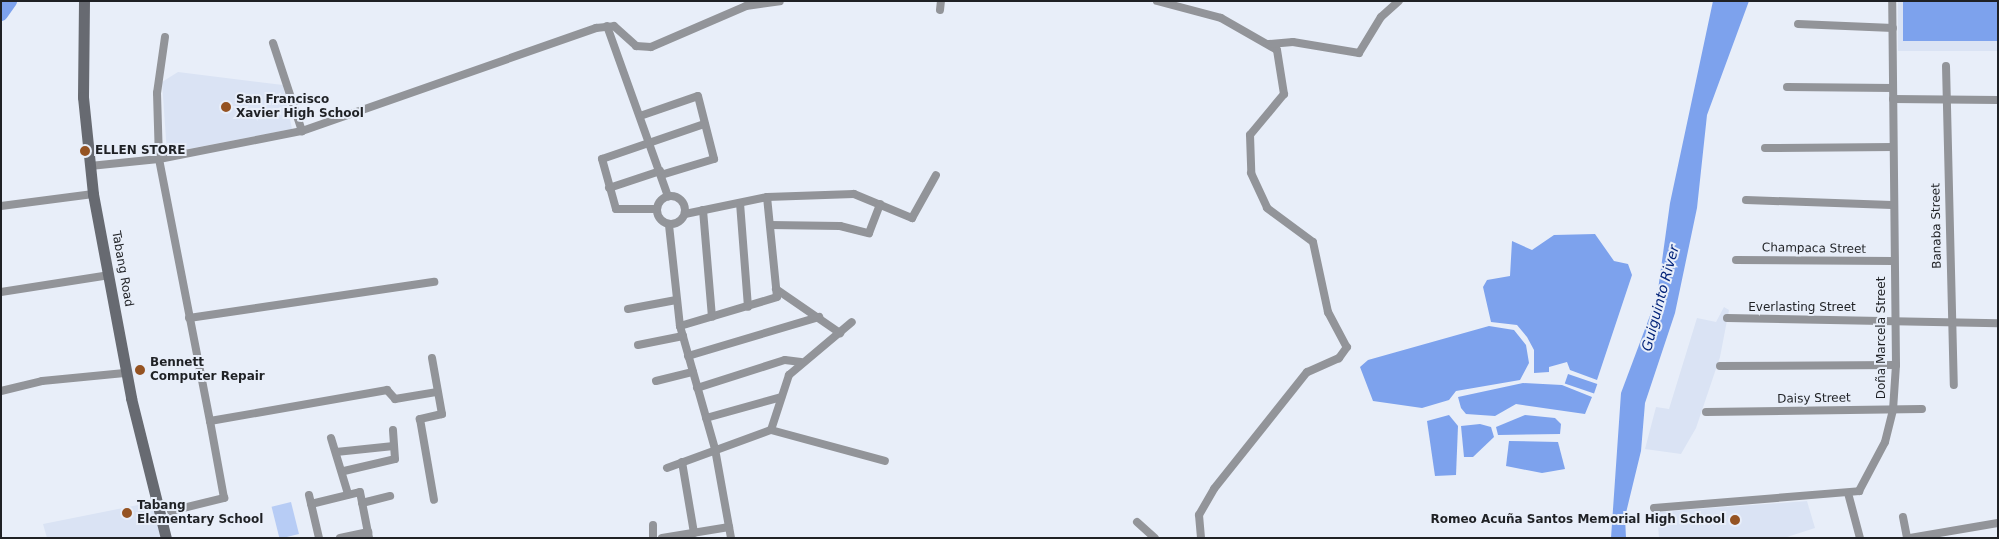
<!DOCTYPE html>
<meta charset="utf-8">
<style>
body{margin:0}
#map{position:relative;width:1999px;height:539px;overflow:hidden;background:#e8eef9;font-family:"DejaVu Sans",sans-serif}
div>[style]{position:absolute}
.built>*{inset:0;background:#dae3f4;transform-origin:0 0}
.green>*{inset:0;background:#b7ccf5;transform-origin:0 0}
.water>*{inset:0;background:#7da2ed;transform-origin:0 0}
.river>*{height:14px;margin:-7px;padding:0 7px;transform-origin:7px;border-radius:7px;background:#7da2ed}
.minor>*{height:8px;margin:-4px;padding:0 4px;transform-origin:4px;border-radius:4px;background:#929499}
.minor>.ring{margin:-4px;padding:0;box-sizing:content-box;background:none;border:8px solid #929499;border-radius:50%}
.secondary>*{height:11px;margin:-5.5px;padding:0 5.5px;transform-origin:5.5px;border-radius:5.5px;background:#676a71}
.dots>*{width:14px;height:14px;translate:-50% -50%;box-sizing:border-box;border:2px solid #e8eef9;border-radius:50%}
span{translate:-50% -50%;white-space:nowrap;text-align:center;line-height:1.15;-webkit-text-stroke:4px #e8eef9;paint-order:stroke}
.poi-label{font-size:12px;color:#1f2125;font-weight:700}
.left{translate:0 -50%;text-align:left}
.right{translate:-100% -50%;text-align:right}
.street-label{font-size:12px;color:#1f2125}
.water-label{font-size:14px;color:#05257a;font-style:italic}
.frame{position:absolute;inset:0;border:2px solid #1f2125;pointer-events:none}
</style>
<div id="map">
<div class="built">
<div style="left:1898px;top:1px;width:100px;height:50px"></div>
<div style="clip-path:polygon(178px 72px,283px 85px,292px 129px,167px 153px,162px 82px)"></div>
<div style="clip-path:polygon(1724px 307px,1729px 310px,1720px 357px,1696px 428px,1681px 454px,1645px 449px,1656px 407px,1669px 409px,1697px 318px,1716px 322px)"></div>
<div style="clip-path:polygon(1807px 501px,1815px 528px,1784px 538px,1659px 538px,1657px 512px)"></div>
<div style="clip-path:polygon(153px 502px,162px 538px,47px 538px,43px 524px)"></div>
</div>
<div class="green">
<div style="left:291px;top:502px;width:33px;height:20px;rotate:76deg"></div>
</div>
<div class="water">
<div style="clip-path:polygon(1713px 1px,1749px 1px,1707px 115px,1697px 208px,1675px 313px,1645px 403px,1641px 451px,1625px 517px,1626px 538px,1611px 538px,1621px 393px,1657px 297px,1670px 203px)"></div>
<div style="left:1903px;top:1px;width:95px;height:40px"></div>
<div style="clip-path:polygon(1595px 234px,1614px 261px,1628px 264px,1632px 275px,1597px 380px,1570px 370px,1567px 362px,1549px 367px,1549px 372px,1534px 373px,1534px 350px,1527px 337px,1517px 325px,1491px 322px,1483px 287px,1487px 280px,1510px 276px,1512px 241px,1532px 250px,1554px 235px)"></div>
<div style="clip-path:polygon(1489px 326px,1514px 330px,1526px 345px,1529px 363px,1520px 380px,1456px 391px,1449px 400px,1422px 408px,1373px 401px,1360px 367px,1368px 360px)"></div>
<div style="left:1568px;top:374px;width:31px;height:10px;rotate:19deg"></div>
<div style="clip-path:polygon(1523px 383px,1562px 385px,1592px 397px,1585px 414px,1516px 404px,1495px 416px,1466px 414px,1461px 408px,1458px 397px)"></div>
<div style="clip-path:polygon(1449px 415px,1458px 426px,1456px 475px,1435px 476px,1427px 421px)"></div>
<div style="clip-path:polygon(1525px 415px,1555px 418px,1561px 424px,1560px 434px,1498px 435px,1496px 427px)"></div>
<div style="clip-path:polygon(1480px 424px,1491px 427px,1494px 437px,1473px 457px,1464px 457px,1461px 426px)"></div>
<div style="clip-path:polygon(1509px 441px,1558px 442px,1565px 469px,1542px 473px,1506px 466px)"></div>
</div>
<div class="river">
<div style="left:1px;top:14px;width:16px;rotate:-55deg"></div>
</div>
<div class="minor">
<div style="left:1157px;top:1px;width:66px;rotate:14.9deg"></div>
<div style="left:1221px;top:18px;width:64px;rotate:29.7deg"></div>
<div style="left:1277px;top:50px;width:45px;rotate:81deg"></div>
<div style="left:1284px;top:94px;width:53px;rotate:129.7deg"></div>
<div style="left:1250px;top:135px;width:38px;rotate:88deg"></div>
<div style="left:1251px;top:173px;width:38px;rotate:65deg"></div>
<div style="left:1267px;top:208px;width:57px;rotate:36.5deg"></div>
<div style="left:1313px;top:242px;width:72px;rotate:77.9deg"></div>
<div style="left:1328px;top:312px;width:40px;rotate:62deg"></div>
<div style="left:1347px;top:347px;width:14px;rotate:126deg"></div>
<div style="left:1339px;top:358px;width:35px;rotate:156deg"></div>
<div style="left:1307px;top:372px;width:149px;rotate:128.5deg"></div>
<div style="left:1214px;top:489px;width:30px;rotate:120deg"></div>
<div style="left:1199px;top:515px;width:23px;rotate:85deg"></div>
<div style="left:940px;top:10px;width:9px;rotate:-84deg"></div>
<div style="left:1798px;top:24px;width:95px;rotate:2.4deg"></div>
<div style="left:607px;top:26px;width:181px;rotate:70.3deg"></div>
<div style="left:165px;top:37px;width:57px;rotate:98.1deg"></div>
<div style="left:157px;top:93px;width:66px;rotate:88.3deg"></div>
<div style="left:159px;top:159px;width:267px;rotate:79deg"></div>
<div style="left:210px;top:421px;width:180px;rotate:-9.9deg"></div>
<div style="left:387px;top:390px;width:12px;rotate:48deg"></div>
<div style="left:395px;top:399px;width:43px;rotate:-9.5deg"></div>
<div style="left:273px;top:43px;width:93px;rotate:71.8deg"></div>
<div style="left:1269px;top:44px;width:24px;rotate:-5deg"></div>
<div style="left:1293px;top:42px;width:67px;rotate:9.5deg"></div>
<div style="left:1359px;top:53px;width:42px;rotate:-58.6deg"></div>
<div style="left:1381px;top:17px;width:24px;rotate:-42deg"></div>
<div style="left:1946px;top:66px;width:319px;rotate:88.6deg"></div>
<div style="left:1787px;top:87px;width:106px;rotate:0.5deg"></div>
<div style="left:1893px;top:99px;width:105px;rotate:0.5deg"></div>
<div style="left:640px;top:116px;width:61px;rotate:-19deg"></div>
<div style="left:698px;top:96px;width:65px;rotate:75.7deg"></div>
<div style="left:714px;top:159px;width:55px;rotate:163.2deg"></div>
<div style="left:1765px;top:148px;width:128px;rotate:-0.4deg"></div>
<div style="left:90px;top:166px;width:69px;rotate:-5.8deg"></div>
<div style="left:159px;top:159px;width:146px;rotate:-11.1deg"></div>
<div style="left:302px;top:131px;width:312px;rotate:-19.3deg"></div>
<div style="left:596px;top:28px;width:18px;rotate:-6deg"></div>
<div style="left:614px;top:26px;width:30px;rotate:42deg"></div>
<div style="left:636px;top:46px;width:15px;rotate:4deg"></div>
<div style="left:651px;top:47px;width:103px;rotate:-23.3deg"></div>
<div style="left:746px;top:6px;width:34px;rotate:-8deg"></div>
<div style="left:609px;top:188px;width:54px;rotate:-18.4deg"></div>
<div class="ring" style="left:657px;top:196px;width:20px;height:20px"></div>
<div style="left:1746px;top:200px;width:146px;rotate:2deg"></div>
<div style="left:740px;top:203px;width:104px;rotate:85.6deg"></div>
<div style="left:1px;top:206px;width:93px;rotate:-7.4deg"></div>
<div style="left:657px;top:209px;width:41px;rotate:180deg"></div>
<div style="left:616px;top:209px;width:52px;rotate:-105.6deg"></div>
<div style="left:602px;top:159px;width:108px;rotate:-18.9deg"></div>
<div style="left:703px;top:210px;width:107px;rotate:85.2deg"></div>
<div style="left:685px;top:214px;width:84px;rotate:-11.7deg"></div>
<div style="left:767px;top:197px;width:87px;rotate:-2deg"></div>
<div style="left:854px;top:194px;width:63px;rotate:22.5deg"></div>
<div style="left:912px;top:218px;width:49px;rotate:-60.8deg"></div>
<div style="left:669px;top:225px;width:102px;rotate:83.8deg"></div>
<div style="left:680px;top:326px;width:128px;rotate:74.1deg"></div>
<div style="left:715px;top:449px;width:90px;rotate:79.8deg"></div>
<div style="left:770px;top:225px;width:70px;rotate:0.8deg"></div>
<div style="left:840px;top:226px;width:30px;rotate:14deg"></div>
<div style="left:869px;top:233px;width:31px;rotate:-69deg"></div>
<div style="left:1736px;top:260px;width:157px;rotate:0.4deg"></div>
<div style="left:776px;top:289px;width:78px;rotate:34.5deg"></div>
<div style="left:1px;top:292px;width:110px;rotate:-8.9deg"></div>
<div style="left:628px;top:309px;width:49px;rotate:-10.6deg"></div>
<div style="left:189px;top:318px;width:248px;rotate:-8.4deg"></div>
<div style="left:1727px;top:318px;width:271px;rotate:1.1deg"></div>
<div style="left:680px;top:326px;width:101px;rotate:-16.6deg"></div>
<div style="left:777px;top:297px;width:100px;rotate:-95.7deg"></div>
<div style="left:638px;top:345px;width:46px;rotate:-11.3deg"></div>
<div style="left:688px;top:356px;width:137px;rotate:-16.6deg"></div>
<div style="left:432px;top:358px;width:57px;rotate:79.9deg"></div>
<div style="left:442px;top:414px;width:23px;rotate:167deg"></div>
<div style="left:420px;top:419px;width:82px;rotate:80.2deg"></div>
<div style="left:1720px;top:366px;width:176px;rotate:-0.3deg"></div>
<div style="left:656px;top:381px;width:38px;rotate:-14deg"></div>
<div style="left:697px;top:388px;width:92px;rotate:-17.7deg"></div>
<div style="left:785px;top:360px;width:16px;rotate:7deg"></div>
<div style="left:1px;top:391px;width:42px;rotate:-13.7deg"></div>
<div style="left:42px;top:381px;width:83px;rotate:-5.5deg"></div>
<div style="left:1706px;top:412px;width:216px;rotate:-0.8deg"></div>
<div style="left:706px;top:418px;width:78px;rotate:-15.6deg"></div>
<div style="left:771px;top:430px;width:58px;rotate:-71.9deg"></div>
<div style="left:789px;top:375px;width:82px;rotate:-40.1deg"></div>
<div style="left:331px;top:438px;width:59px;rotate:73.1deg"></div>
<div style="left:336px;top:452px;width:58px;rotate:-5.9deg"></div>
<div style="left:682px;top:462px;width:72px;rotate:80.4deg"></div>
<div style="left:667px;top:468px;width:111px;rotate:-20.1deg"></div>
<div style="left:771px;top:430px;width:118px;rotate:15.2deg"></div>
<div style="left:344px;top:471px;width:52px;rotate:-13.2deg"></div>
<div style="left:395px;top:459px;width:29px;rotate:-94deg"></div>
<div style="left:1848px;top:493px;width:47px;rotate:75.1deg"></div>
<div style="left:309px;top:495px;width:44px;rotate:76.9deg"></div>
<div style="left:362px;top:503px;width:29px;rotate:-14deg"></div>
<div style="left:311px;top:504px;width:50px;rotate:-13.8deg"></div>
<div style="left:360px;top:492px;width:47px;rotate:78.9deg"></div>
<div style="left:1654px;top:508px;width:206px;rotate:-4.7deg"></div>
<div style="left:1859px;top:491px;width:55px;rotate:-62deg"></div>
<div style="left:1885px;top:442px;width:33px;rotate:-76deg"></div>
<div style="left:1893px;top:410px;width:45px;rotate:-86.2deg"></div>
<div style="left:1896px;top:365px;width:364px;rotate:-90.6deg"></div>
<div style="left:171px;top:511px;width:55px;rotate:-13.8deg"></div>
<div style="left:224px;top:498px;width:78px;rotate:-100.3deg"></div>
<div style="left:1903px;top:517px;width:21px;rotate:79deg"></div>
<div style="left:1137px;top:522px;width:24px;rotate:42deg"></div>
<div style="left:653px;top:525px;width:13px;rotate:90deg"></div>
<div style="left:340px;top:538px;width:29px;rotate:-12deg"></div>
<div style="left:662px;top:538px;width:68px;rotate:-9.3deg"></div>
<div style="left:1910px;top:538px;width:89px;rotate:-9.7deg"></div>
</div>
<div class="secondary">
<div style="left:84px;top:1px;width:96px;rotate:90.6deg"></div>
<div style="left:83px;top:97px;width:98px;rotate:84.1deg"></div>
<div style="left:93px;top:194px;width:208px;rotate:79.4deg"></div>
<div style="left:131px;top:398px;width:144px;rotate:76deg"></div>
</div>
<div class="dots">
<div style="left:226px;top:107px;background:#955322"></div>
<div style="left:85px;top:151px;background:#955322"></div>
<div style="left:140px;top:370px;background:#955322"></div>
<div style="left:127px;top:513px;background:#955322"></div>
<div style="left:1735px;top:520px;background:#955322"></div>
</div>
<div class="poi-label">
<span class="left" style="left:236px;top:107px">San Francisco<br>Xavier High School</span>
<span class="left" style="left:95px;top:151px">ELLEN STORE</span>
<span class="left" style="left:150px;top:370px">Bennett<br>Computer Repair</span>
<span class="left" style="left:137px;top:513px">Tabang<br>Elementary School</span>
<span class="right" style="left:1725px;top:520px">Romeo Acuña Santos Memorial High School</span>
</div>
<div class="street-label">
<span style="left:1937px;top:226px;rotate:-91deg">Banaba Street</span>
<span style="left:1814px;top:249px;rotate:1deg">Champaca Street</span>
<span style="left:122px;top:269px;rotate:80deg">Tabang Road</span>
<span style="left:1802px;top:308px">Everlasting Street</span>
<span style="left:1882px;top:338px;rotate:-90deg">Doña Marcela Street</span>
<span style="left:1814px;top:399px;rotate:-1deg">Daisy Street</span>
</div>
<div class="water-label">
<span style="left:1660px;top:298px;rotate:-75deg">Guiguinto River</span>
</div>
<div class="frame"></div>
</div>
